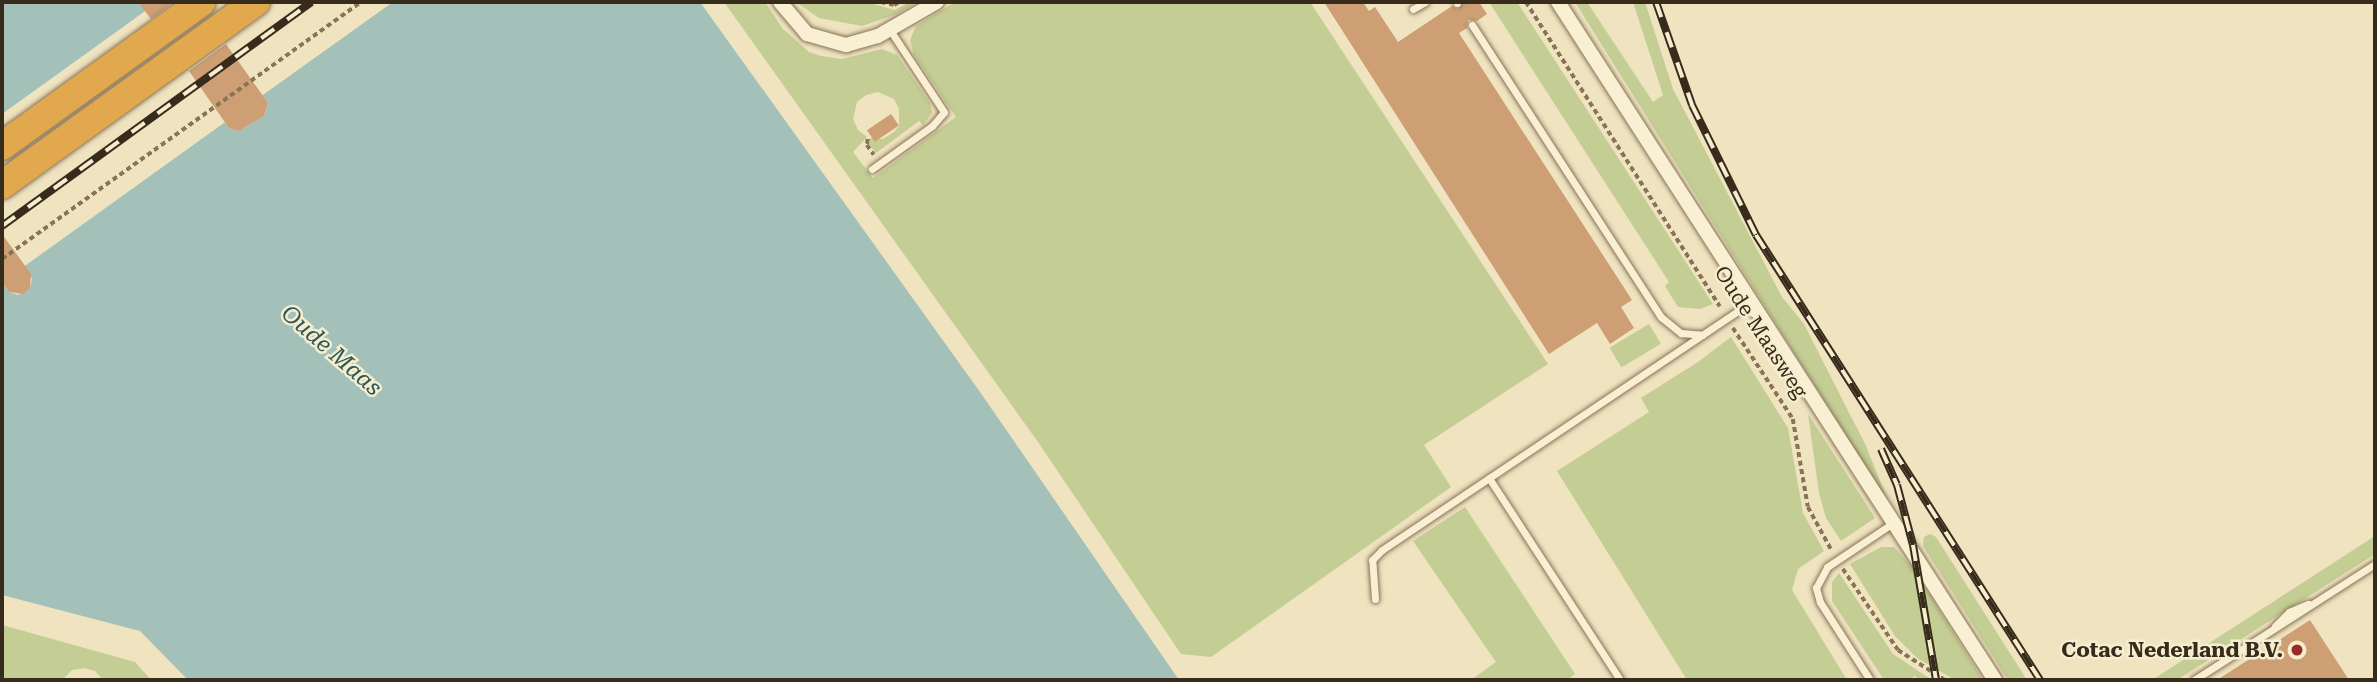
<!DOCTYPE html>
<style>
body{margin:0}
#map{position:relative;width:2377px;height:682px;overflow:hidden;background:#efe3c0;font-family:"Roboto Serif",serif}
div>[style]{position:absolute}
.green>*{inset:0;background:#c3cd94;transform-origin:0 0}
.water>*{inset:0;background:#a3c0b9}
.pier>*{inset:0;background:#efe3c0}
.building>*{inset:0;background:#ce9f75;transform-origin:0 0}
.path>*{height:3.5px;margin-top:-1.75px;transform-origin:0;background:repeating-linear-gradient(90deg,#887457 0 5px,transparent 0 8.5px)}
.roads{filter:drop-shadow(0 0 2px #887457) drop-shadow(0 0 2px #887457)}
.service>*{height:7px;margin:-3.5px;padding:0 3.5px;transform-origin:3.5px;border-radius:3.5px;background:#f9f0d3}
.minor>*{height:14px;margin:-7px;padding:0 7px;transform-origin:7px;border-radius:7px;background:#f9f0d3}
.motorway>*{height:28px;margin:-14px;padding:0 14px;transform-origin:14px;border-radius:14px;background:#e1a84e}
.rail>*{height:8px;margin-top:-4px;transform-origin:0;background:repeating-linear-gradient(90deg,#f6edcf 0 16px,#372b1c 0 32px);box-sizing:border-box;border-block:2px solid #372b1c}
.dots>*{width:19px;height:19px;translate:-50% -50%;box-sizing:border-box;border:4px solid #f6edcf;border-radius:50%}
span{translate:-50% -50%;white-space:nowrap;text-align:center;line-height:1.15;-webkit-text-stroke:5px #f6edcf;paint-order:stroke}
.street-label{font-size:21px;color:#372b1c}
.poi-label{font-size:21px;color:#372b1c;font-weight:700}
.right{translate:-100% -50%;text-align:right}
.water-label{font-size:23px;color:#2b5757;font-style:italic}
.frame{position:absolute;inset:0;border:4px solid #372b1c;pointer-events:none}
</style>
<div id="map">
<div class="green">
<div style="clip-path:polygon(724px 2px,765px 2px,783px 29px,809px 52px,821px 56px,842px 59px,882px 49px,897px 55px,930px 103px,932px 113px,923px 125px,919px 121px,876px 153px,868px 143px,870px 138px,883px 139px,894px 132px,899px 126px,899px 109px,894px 99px,878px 92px,866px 95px,857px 102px,853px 119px,858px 130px,867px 137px,853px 152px,873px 178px,956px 117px,914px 55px,910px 40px,916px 26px,955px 2px,1310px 2px,1548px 364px,1424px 445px,1451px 487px,1211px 657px,1181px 654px,1038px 442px)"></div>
<div style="clip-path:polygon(796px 2px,866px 2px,895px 10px,909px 2px,917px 2px,897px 14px,862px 26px,819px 18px)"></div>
<div style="clip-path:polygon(1489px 2px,1517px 2px,1713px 304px,1700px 309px,1678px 307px,1665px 286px,1669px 282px)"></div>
<div style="clip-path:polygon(1575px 2px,1587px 2px,1653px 102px,1663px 95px,1633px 2px,1645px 2px,1673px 89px,1782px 297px,1804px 324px,1866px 446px,1890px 506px)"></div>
<div style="left:1649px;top:324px;width:23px;height:46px;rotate:59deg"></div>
<div style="clip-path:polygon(1731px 337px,1788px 428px,1803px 513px,1824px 551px,1798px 569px,1792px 590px,1847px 680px,1687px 680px,1557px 471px,1649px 412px,1641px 398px,1698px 362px)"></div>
<div style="clip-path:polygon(1808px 414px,1875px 518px,1841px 541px,1826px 518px,1819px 493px)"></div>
<div style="clip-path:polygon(1465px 507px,1575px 674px,1567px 680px,1471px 680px,1496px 662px,1413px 541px)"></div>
<div style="clip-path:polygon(1930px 534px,1936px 537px,2027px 680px,2008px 680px,1923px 546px,1924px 537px)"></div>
<div style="clip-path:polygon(2375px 536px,2375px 554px,2177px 680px,2152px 680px)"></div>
<div style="clip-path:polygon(1881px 547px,1894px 547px,1912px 567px,1983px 680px,1955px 680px,1917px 658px,1895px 636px,1850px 564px)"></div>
<div style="clip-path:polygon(1839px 573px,1893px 654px,1932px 680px,1919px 680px,1915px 676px,1908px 680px,1884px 680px,1832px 601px,1832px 582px)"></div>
<div style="clip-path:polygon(2px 625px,135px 662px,151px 680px,103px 680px,95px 671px,84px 668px,72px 670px,62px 680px,2px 680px)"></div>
</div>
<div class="water">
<div style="clip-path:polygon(2px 2px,139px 2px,229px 128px,239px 131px,264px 116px,268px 103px,196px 2px,700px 2px,980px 392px,1179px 680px,188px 680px,140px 631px,2px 595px,2px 282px,9px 292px,18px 295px,30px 288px,32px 279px,2px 234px)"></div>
</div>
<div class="pier">
<div style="clip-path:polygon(192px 2px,393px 2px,260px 97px)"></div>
<div style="clip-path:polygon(148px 9px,228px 120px,22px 268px,2px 240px,2px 114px)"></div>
</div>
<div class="building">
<div style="clip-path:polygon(138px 2px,174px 2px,151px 19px)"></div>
<div style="clip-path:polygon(1324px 2px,1363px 2px,1369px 11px,1375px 7px,1398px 42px,1452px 6px,1458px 9px,1463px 2px,1479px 2px,1487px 14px,1477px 21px,1468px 20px,1467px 28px,1459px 33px,1632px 300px,1621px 307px,1634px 328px,1610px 344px,1597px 323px,1549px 354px)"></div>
<div style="clip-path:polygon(226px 44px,268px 103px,264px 116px,239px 131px,229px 128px,189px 71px)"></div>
<div style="left:891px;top:114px;width:14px;height:29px;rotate:56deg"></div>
<div style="clip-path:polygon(2px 234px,31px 274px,30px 288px,23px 294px,9px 292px,2px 282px)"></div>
<div style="clip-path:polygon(2310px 620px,2349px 680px,2217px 680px)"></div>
</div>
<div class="path">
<div style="left:881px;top:2px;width:13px;rotate:13deg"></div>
<div style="left:894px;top:5px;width:6px;rotate:-31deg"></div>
<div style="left:1526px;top:2px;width:361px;rotate:57.5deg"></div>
<div style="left:868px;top:139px;width:6px;rotate:99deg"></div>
<div style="left:867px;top:145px;width:12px;rotate:55deg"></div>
<div style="left:2px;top:259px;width:442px;rotate:-35.6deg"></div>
<div style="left:1733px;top:328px;width:109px;rotate:56.6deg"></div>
<div style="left:1793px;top:419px;width:89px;rotate:80.3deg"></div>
<div style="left:1808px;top:507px;width:50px;rotate:61.4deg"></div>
<div style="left:1843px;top:569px;width:98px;rotate:55.8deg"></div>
<div style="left:1898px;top:650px;width:56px;rotate:32.6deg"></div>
</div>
<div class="roads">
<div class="service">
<div style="left:1457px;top:2px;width:1px;rotate:90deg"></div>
<div style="left:1413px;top:9px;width:14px;rotate:-30deg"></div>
<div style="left:1472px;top:25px;width:348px;rotate:57.1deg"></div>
<div style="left:1661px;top:317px;width:26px;rotate:39deg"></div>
<div style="left:1681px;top:333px;width:21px;rotate:5deg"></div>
<div style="left:872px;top:169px;width:74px;rotate:-35.6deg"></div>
<div style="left:932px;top:126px;width:18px;rotate:-49deg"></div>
<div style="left:944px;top:112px;width:98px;rotate:-123.4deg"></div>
<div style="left:1489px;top:478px;width:241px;rotate:57deg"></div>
<div style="left:1375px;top:599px;width:39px;rotate:-94deg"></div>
<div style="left:1372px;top:560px;width:14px;rotate:-45deg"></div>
<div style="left:1382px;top:550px;width:446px;rotate:-33.9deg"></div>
<div style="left:2275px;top:626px;width:20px;rotate:-45deg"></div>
<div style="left:2289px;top:612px;width:21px;rotate:-23deg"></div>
<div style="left:1870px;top:680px;width:93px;rotate:-122.7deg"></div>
<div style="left:1820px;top:602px;width:15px;rotate:-106deg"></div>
<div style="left:1816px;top:588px;width:24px;rotate:-62deg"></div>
<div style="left:1827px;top:567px;width:79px;rotate:-33.7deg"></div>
<div style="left:2194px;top:680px;width:215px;rotate:-32.7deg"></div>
</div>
<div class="minor">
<div style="left:780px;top:2px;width:42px;rotate:49.8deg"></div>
<div style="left:807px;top:34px;width:41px;rotate:15.8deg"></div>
<div style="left:846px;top:45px;width:33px;rotate:-16deg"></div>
<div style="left:878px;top:36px;width:68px;rotate:-30deg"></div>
<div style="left:1558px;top:2px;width:807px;rotate:57.2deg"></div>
</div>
<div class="motorway">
<div style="left:2px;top:146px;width:246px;rotate:-35.8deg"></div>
<div style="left:2px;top:185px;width:313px;rotate:-35.8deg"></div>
</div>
</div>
<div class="rail">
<div style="left:1656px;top:2px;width:109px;rotate:70.7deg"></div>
<div style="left:1692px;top:105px;width:145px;rotate:63.8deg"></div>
<div style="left:1756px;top:235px;width:528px;rotate:57.45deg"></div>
<div style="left:2px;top:226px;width:382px;rotate:-35.9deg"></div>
<div style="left:1881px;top:449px;width:39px;rotate:66deg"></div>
<div style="left:1897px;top:485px;width:62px;rotate:75.1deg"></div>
<div style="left:1913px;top:545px;width:137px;rotate:80.3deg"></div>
</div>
<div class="dots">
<div style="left:2297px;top:650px;background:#982c26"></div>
</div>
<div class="street-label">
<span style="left:1761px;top:332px;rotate:57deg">Oude Maasweg</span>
</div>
<div class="poi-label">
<span class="right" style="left:2283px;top:650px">Cotac Nederland B.V.</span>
</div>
<div class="water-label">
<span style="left:331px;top:351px;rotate:41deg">Oude Maas</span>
</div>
<div class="frame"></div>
</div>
